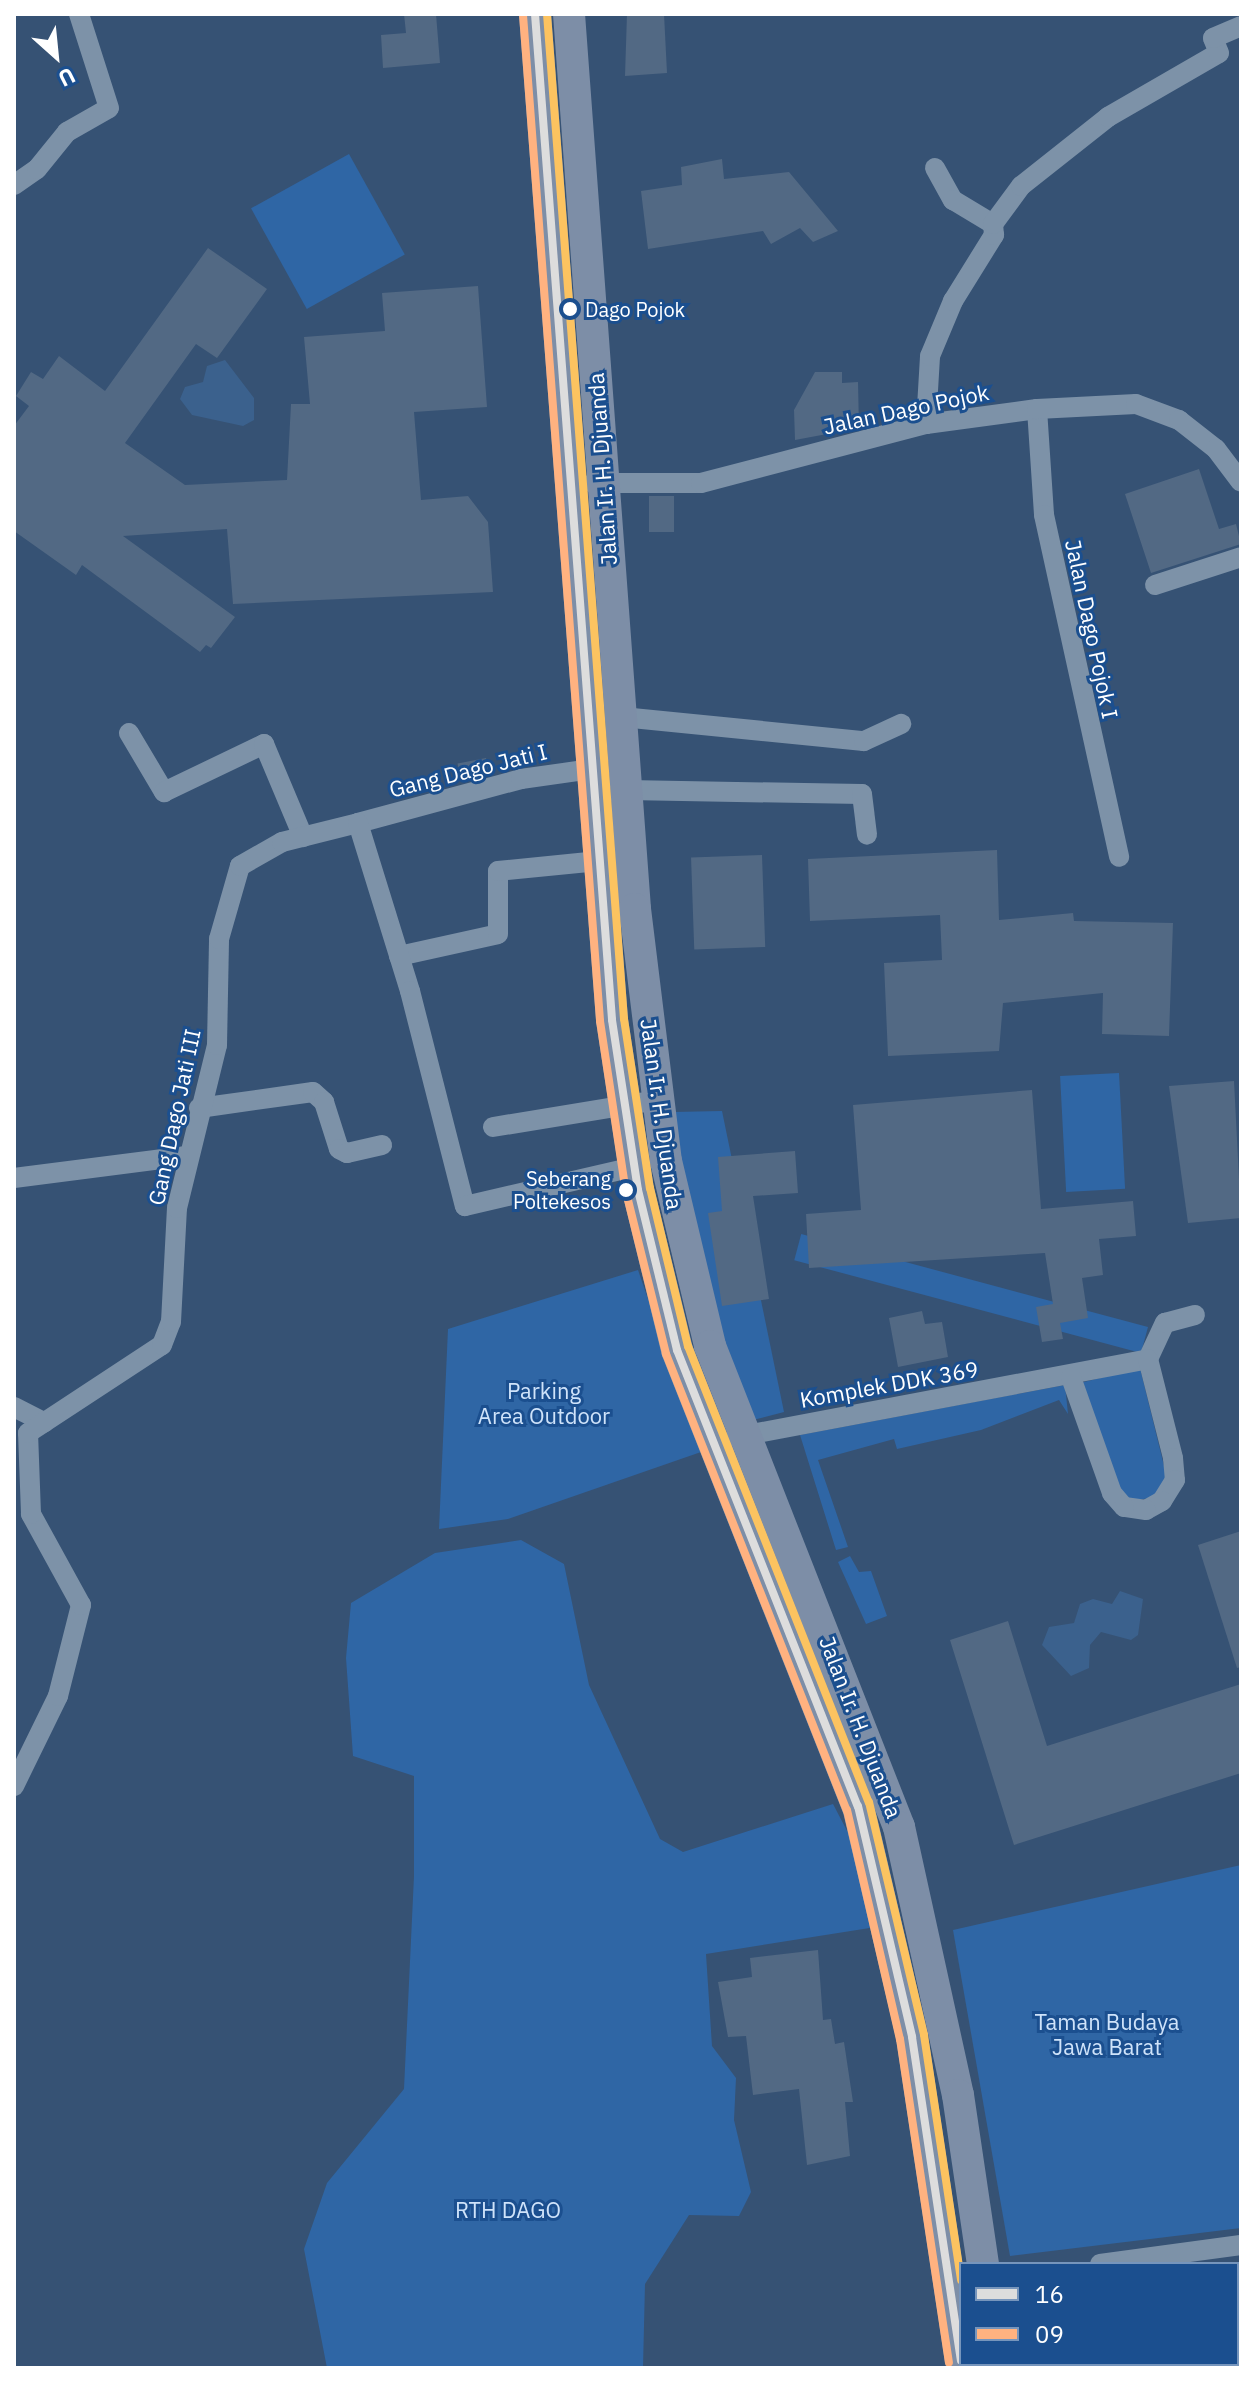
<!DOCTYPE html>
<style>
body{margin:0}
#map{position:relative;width:1255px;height:2382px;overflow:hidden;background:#365274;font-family:"IBM Plex Sans",sans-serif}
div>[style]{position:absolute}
.green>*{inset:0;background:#2f66a5;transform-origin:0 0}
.water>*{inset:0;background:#3b618d}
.building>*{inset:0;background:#526984;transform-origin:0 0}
.street>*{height:20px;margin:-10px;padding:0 10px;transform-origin:10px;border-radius:10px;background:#7d92a8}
.primary>*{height:32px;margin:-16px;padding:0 16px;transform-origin:16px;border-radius:16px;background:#7d8ea7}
.bus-1>*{height:8px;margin:-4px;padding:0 4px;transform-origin:4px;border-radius:4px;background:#ddd}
.bus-2>*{height:8px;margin:-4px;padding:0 4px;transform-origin:4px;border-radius:4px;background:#ffb280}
.bus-3>*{height:8px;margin:-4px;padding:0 4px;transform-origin:4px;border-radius:4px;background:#fcc360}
.dots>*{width:22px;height:22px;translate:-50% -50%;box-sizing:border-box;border:4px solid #1b4f8f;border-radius:50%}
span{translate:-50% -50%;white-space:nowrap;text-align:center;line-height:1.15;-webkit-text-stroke:6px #1b4f8f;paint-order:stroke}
.bus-label{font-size:20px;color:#fff}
.left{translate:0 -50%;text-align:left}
.right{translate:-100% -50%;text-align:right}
.street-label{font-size:22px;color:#fff}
.park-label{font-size:22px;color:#cfe3fa}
.frame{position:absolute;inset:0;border:16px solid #fff;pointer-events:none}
.legend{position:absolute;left:959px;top:2262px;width:280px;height:104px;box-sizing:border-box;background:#1b4f8f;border:2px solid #7695bc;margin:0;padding:10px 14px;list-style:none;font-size:24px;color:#fff}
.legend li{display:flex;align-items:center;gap:16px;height:40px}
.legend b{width:40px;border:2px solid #7695bc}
.north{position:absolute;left:16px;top:16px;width:80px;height:80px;-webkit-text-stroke:6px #1b4f8f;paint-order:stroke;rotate:153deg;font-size:22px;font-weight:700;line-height:32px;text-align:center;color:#fff}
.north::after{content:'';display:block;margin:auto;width:28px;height:36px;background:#fff;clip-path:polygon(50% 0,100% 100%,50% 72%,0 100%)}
</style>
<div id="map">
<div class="green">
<div style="left:349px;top:154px;width:115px;height:112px;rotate:61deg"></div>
<div style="left:1119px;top:1073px;width:116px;height:59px;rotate:87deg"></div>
<div style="clip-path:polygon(722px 1111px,784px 1412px,749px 1421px,699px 1288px,673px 1112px)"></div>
<div style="clip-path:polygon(638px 1270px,701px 1452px,508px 1519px,439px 1529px,448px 1329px)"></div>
<div style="left:1148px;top:1327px;width:27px;height:359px;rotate:105deg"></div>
<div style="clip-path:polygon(1140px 1368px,1167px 1478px,1155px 1497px,1132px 1501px,1111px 1480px,1080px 1383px)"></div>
<div style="clip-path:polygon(1065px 1385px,1068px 1414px,1059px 1400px,981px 1430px,897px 1449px,894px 1439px,818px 1460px,848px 1547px,836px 1550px,800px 1435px)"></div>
<div style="clip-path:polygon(521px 1540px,564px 1564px,589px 1685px,660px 1839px,683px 1852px,833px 1804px,855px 1846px,876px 1927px,706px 1954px,712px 2046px,736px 2078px,734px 2120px,751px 2192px,739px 2216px,689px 2215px,645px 2284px,643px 2368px,327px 2368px,304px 2249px,327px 2183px,404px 2089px,414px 1876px,414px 1776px,353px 1756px,346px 1658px,351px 1603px,435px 1553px)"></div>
<div style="clip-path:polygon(850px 1556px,859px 1572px,871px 1571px,887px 1616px,866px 1624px,838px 1562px)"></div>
<div style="clip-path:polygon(1241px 1865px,1241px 2228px,1010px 2256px,953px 1930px)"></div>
</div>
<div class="water">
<div style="clip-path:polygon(225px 360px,254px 398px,254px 420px,243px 426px,192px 415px,180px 399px,185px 387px,203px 382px,207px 366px)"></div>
<div style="clip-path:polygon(1120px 1591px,1143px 1599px,1138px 1635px,1131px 1640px,1101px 1632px,1090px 1645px,1089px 1668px,1071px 1676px,1042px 1645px,1049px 1627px,1074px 1623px,1080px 1604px,1093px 1599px,1112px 1604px)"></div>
</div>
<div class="building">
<div style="clip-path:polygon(404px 14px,436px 14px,440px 63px,383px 68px,381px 35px,406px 33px)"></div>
<div style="clip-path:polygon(627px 14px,664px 14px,667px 73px,625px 76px)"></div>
<div style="clip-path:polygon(722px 159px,724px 179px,789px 172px,838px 231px,813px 242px,800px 228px,771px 244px,763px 231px,648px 249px,641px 191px,682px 185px,681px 167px)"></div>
<div style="clip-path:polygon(208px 248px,267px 289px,217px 358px,196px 344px,125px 443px,185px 485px,287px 480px,291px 404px,310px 404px,304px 337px,385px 331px,382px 293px,478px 286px,487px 407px,414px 412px,421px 500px,468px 496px,488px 522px,493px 592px,233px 604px,227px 529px,123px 536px,235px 617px,211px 648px,206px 645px,200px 652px,82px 565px,76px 575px,14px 531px,14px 426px,29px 406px,16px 396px,31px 372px,43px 379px,59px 356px,105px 391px)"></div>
<div style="clip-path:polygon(815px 372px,842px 372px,842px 383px,858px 382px,859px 428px,795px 440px,794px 410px)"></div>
<div style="clip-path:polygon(1199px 469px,1219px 529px,1236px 524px,1241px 544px,1151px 573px,1125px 494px)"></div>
<div style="left:649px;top:496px;width:25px;height:36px"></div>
<div style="left:486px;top:758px;width:16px;height:29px;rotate:79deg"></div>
<div style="clip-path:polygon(997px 850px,999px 920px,1073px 913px,1074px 921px,1173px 923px,1169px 1036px,1102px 1034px,1103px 993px,1003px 1003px,999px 1051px,888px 1056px,884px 963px,942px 960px,940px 915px,810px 921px,808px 859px)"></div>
<div style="left:762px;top:855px;width:92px;height:71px;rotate:88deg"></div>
<div style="clip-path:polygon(1234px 1081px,1241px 1218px,1188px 1223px,1169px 1086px)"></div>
<div style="clip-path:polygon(1032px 1090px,1041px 1209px,1133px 1201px,1136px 1236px,1099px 1239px,1103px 1275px,1082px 1278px,1088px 1318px,1060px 1323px,1063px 1339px,1042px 1342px,1036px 1307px,1053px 1304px,1045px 1253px,809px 1268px,806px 1214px,861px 1210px,853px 1105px)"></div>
<div style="clip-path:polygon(795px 1151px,798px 1193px,753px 1196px,769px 1299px,722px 1306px,708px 1213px,722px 1211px,718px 1157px)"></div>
<div style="clip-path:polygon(922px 1311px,925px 1324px,942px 1322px,948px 1357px,898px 1367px,889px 1318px)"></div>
<div style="clip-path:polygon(1241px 1531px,1241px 1667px,1237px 1668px,1198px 1545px)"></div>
<div style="clip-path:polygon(1008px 1621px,1047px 1746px,1241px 1684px,1241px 1773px,1014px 1845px,950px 1640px)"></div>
<div style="clip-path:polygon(818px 1950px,823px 2020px,831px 2019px,835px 2044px,844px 2042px,853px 2102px,845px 2102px,850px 2156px,807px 2165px,799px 2089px,753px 2095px,746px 2036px,728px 2037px,718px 1982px,752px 1977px,750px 1958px)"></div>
</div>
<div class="street">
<div style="left:935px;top:168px;width:37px;rotate:61deg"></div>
<div style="left:953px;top:200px;width:47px;rotate:31deg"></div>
<div style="left:14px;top:185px;width:28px;rotate:-35deg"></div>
<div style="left:37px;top:169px;width:48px;rotate:-51deg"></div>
<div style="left:67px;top:132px;width:48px;rotate:-29.7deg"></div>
<div style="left:109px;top:108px;width:99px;rotate:-107.7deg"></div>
<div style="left:1037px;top:409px;width:106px;rotate:86.2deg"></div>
<div style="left:1044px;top:515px;width:350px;rotate:77.6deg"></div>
<div style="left:926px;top:424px;width:68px;rotate:-86.6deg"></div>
<div style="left:930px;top:356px;width:60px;rotate:-67.3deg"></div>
<div style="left:953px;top:301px;width:78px;rotate:-58.2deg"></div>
<div style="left:994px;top:235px;width:11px;rotate:-95deg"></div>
<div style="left:993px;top:224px;width:47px;rotate:-53.6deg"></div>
<div style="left:1021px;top:186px;width:111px;rotate:-38.4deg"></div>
<div style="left:1108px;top:117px;width:128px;rotate:-30deg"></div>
<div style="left:1219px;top:53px;width:16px;rotate:-112deg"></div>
<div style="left:1213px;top:38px;width:30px;rotate:-23deg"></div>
<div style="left:593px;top:483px;width:108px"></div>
<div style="left:701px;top:483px;width:233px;rotate:-14.7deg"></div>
<div style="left:926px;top:424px;width:112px;rotate:-7.7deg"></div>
<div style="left:1037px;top:409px;width:99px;rotate:-2.9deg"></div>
<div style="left:1136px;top:404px;width:46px;rotate:20.4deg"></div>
<div style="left:1179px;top:420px;width:47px;rotate:38.1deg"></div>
<div style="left:1216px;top:449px;width:41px;rotate:52.9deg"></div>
<div style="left:1155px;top:585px;width:90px;rotate:-18deg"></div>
<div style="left:622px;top:717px;width:243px;rotate:5.7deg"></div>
<div style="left:864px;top:741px;width:41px;rotate:-24.7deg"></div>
<div style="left:129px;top:733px;width:69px;rotate:59.3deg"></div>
<div style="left:164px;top:792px;width:111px;rotate:-25.6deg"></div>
<div style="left:264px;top:744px;width:101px;rotate:67.2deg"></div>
<div style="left:627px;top:790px;width:235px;rotate:1deg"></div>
<div style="left:862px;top:794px;width:41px;rotate:83deg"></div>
<div style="left:358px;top:823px;width:169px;rotate:-15.1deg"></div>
<div style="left:521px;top:779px;width:71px;rotate:-8.1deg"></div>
<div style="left:399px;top:956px;width:101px;rotate:-12.5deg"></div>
<div style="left:498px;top:934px;width:63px;rotate:-90deg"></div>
<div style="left:498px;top:871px;width:101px;rotate:-5.7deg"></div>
<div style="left:199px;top:1108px;width:115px;rotate:-8deg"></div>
<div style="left:313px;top:1092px;width:15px;rotate:42deg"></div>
<div style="left:324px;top:1102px;width:49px;rotate:72.3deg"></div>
<div style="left:339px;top:1149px;width:9px;rotate:27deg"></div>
<div style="left:347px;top:1153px;width:36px;rotate:-13deg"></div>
<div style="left:493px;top:1127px;width:166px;rotate:-9.3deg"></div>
<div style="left:14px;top:1178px;width:172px;rotate:-7.3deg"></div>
<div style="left:1148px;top:1359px;width:40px;rotate:-65deg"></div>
<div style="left:1165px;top:1323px;width:31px;rotate:-15deg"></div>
<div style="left:14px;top:1407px;width:34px;rotate:27deg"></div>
<div style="left:736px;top:1437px;width:419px;rotate:-10.7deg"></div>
<div style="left:1148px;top:1359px;width:102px;rotate:75.8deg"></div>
<div style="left:1173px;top:1458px;width:22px;rotate:85deg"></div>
<div style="left:1175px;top:1480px;width:25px;rotate:122deg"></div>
<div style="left:1162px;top:1501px;width:18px;rotate:151deg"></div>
<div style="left:1146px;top:1510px;width:22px;rotate:-172deg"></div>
<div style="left:1124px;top:1507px;width:18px;rotate:-131deg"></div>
<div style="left:1112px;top:1493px;width:123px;rotate:-109.5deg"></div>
<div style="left:14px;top:1786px;width:100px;rotate:-63.9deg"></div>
<div style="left:58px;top:1696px;width:94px;rotate:-75.8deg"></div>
<div style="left:81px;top:1605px;width:104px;rotate:-118.8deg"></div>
<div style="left:31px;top:1514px;width:81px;rotate:-92.1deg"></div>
<div style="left:28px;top:1433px;width:160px;rotate:-33.3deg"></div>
<div style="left:162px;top:1345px;width:25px;rotate:-69deg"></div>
<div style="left:171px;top:1322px;width:114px;rotate:-87deg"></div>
<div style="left:177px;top:1208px;width:168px;rotate:-76.2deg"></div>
<div style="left:217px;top:1045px;width:106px;rotate:-88.9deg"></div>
<div style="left:219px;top:939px;width:76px;rotate:-74deg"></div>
<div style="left:240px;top:866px;width:48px;rotate:-29.7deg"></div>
<div style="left:282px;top:842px;width:78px;rotate:-14deg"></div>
<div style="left:358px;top:823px;width:176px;rotate:72.8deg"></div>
<div style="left:410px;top:991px;width:222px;rotate:75.7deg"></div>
<div style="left:465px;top:1206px;width:173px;rotate:-13deg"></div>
<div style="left:1100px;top:2264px;width:142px;rotate:-7.7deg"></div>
<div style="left:1199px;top:2364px;width:4px;rotate:90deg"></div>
</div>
<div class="primary">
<div style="left:535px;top:14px;width:1009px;rotate:85.62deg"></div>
<div style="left:612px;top:1020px;width:172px;rotate:81.3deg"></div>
<div style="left:638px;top:1190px;width:165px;rotate:76.3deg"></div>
<div style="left:677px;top:1350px;width:491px;rotate:68.4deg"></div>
<div style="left:858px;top:1806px;width:237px;rotate:76.8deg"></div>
<div style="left:912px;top:2037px;width:327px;rotate:81.4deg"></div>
<div style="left:569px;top:14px;width:897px;rotate:85.78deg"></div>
<div style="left:635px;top:909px;width:254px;rotate:83deg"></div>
<div style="left:666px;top:1161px;width:190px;rotate:76.6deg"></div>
<div style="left:710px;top:1346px;width:517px;rotate:68.55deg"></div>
<div style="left:899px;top:1827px;width:274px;rotate:77.6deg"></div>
<div style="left:958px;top:2095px;width:171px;rotate:81.6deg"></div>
<div style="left:995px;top:2364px;width:4px;rotate:90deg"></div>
</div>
<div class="bus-1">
<div style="left:535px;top:14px;width:1009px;rotate:85.62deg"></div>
<div style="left:612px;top:1020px;width:172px;rotate:81.3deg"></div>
<div style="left:638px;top:1190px;width:165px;rotate:76.3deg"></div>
<div style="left:677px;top:1350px;width:491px;rotate:68.4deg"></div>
<div style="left:858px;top:1806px;width:237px;rotate:76.8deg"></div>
<div style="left:912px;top:2037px;width:327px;rotate:81.4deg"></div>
</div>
<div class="bus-2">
<div style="left:523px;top:15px;width:1009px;rotate:85.62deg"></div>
<div style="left:600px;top:1021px;width:173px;rotate:81.4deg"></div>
<div style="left:626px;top:1192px;width:167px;rotate:76.1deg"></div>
<div style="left:666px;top:1354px;width:491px;rotate:68.4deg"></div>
<div style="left:847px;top:1810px;width:235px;rotate:77deg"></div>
<div style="left:900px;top:2039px;width:327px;rotate:81.4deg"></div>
</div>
<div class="bus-3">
<div style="left:547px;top:14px;width:1008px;rotate:85.62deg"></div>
<div style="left:624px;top:1019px;width:171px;rotate:81.3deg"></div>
<div style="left:650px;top:1188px;width:163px;rotate:76.5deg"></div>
<div style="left:688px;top:1346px;width:491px;rotate:68.4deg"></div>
<div style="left:869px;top:1802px;width:239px;rotate:76.7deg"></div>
<div style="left:924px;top:2035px;width:248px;rotate:81.4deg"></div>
</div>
<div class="dots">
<div style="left:570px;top:309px;background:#fff"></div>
<div style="left:626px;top:1190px;background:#fff"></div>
</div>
<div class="bus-label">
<span class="left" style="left:585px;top:309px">Dago Pojok</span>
<span class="right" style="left:611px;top:1190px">Seberang<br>Poltekesos</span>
</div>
<div class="street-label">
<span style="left:906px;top:409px;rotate:-12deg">Jalan Dago Pojok</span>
<span style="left:602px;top:469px;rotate:-94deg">Jalan Ir. H. Djuanda</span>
<span style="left:1092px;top:629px;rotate:78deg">Jalan Dago Pojok I</span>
<span style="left:468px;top:770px;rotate:-14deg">Gang Dago Jati I</span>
<span style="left:662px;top:1114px;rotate:82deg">Jalan Ir. H. Djuanda</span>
<span style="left:174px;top:1117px;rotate:-78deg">Gang Dago Jati III</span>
<span style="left:889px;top:1384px;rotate:-10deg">Komplek DDK 369</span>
<span style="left:861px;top:1727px;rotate:69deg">Jalan Ir. H. Djuanda</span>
</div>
<div class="park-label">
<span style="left:544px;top:1403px">Parking<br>Area Outdoor</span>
<span style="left:1107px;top:2034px">Taman Budaya<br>Jawa Barat</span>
<span style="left:508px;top:2210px">RTH DAGO</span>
</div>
<div class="frame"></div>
<ul class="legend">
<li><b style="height:10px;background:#ddd"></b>16</li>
<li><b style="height:10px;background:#ffb280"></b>09</li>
</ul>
<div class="north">U</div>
</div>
